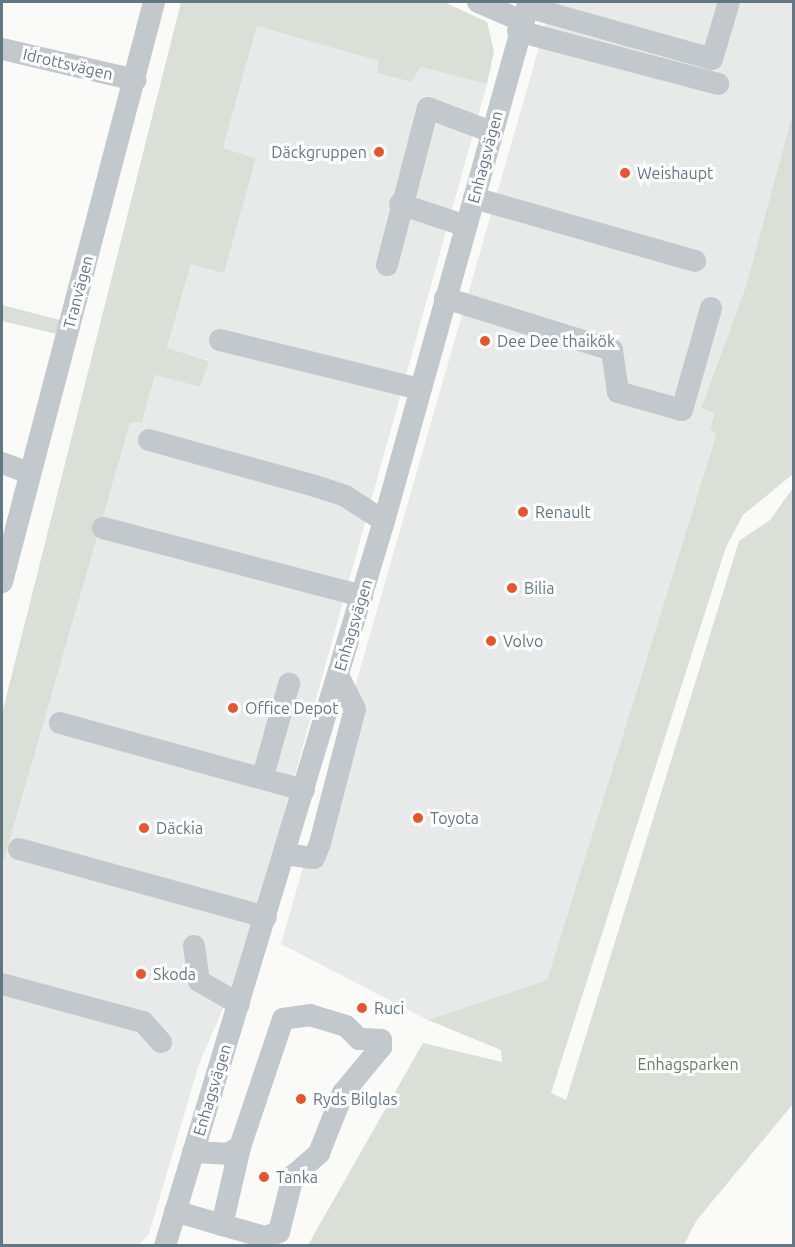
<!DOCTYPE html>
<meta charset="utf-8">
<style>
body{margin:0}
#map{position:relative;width:795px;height:1247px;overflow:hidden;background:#fafaf8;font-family:Ubuntu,sans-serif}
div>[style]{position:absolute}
.built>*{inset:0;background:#e8e9e9}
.green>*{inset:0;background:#dadfd7}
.minor>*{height:22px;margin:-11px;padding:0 11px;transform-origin:11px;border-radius:11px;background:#c3c8cc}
.dots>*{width:16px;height:16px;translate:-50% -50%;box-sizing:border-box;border:3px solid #fff;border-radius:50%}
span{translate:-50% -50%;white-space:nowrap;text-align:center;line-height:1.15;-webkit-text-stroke:6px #fff;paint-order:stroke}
.street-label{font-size:16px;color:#657683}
.poi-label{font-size:16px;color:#657683}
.right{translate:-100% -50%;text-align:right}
.left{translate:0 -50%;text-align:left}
.park-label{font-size:16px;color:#687a64}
.frame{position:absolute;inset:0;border:3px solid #657683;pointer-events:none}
</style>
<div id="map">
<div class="built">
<div style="clip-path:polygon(552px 2px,793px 2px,793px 112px,746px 286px,701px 407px,715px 413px,710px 429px,716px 435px,547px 980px,428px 1020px,281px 944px)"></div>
<div style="clip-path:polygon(257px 26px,380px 61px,377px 73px,410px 82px,421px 67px,487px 84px,242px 965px,199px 1064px,149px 1234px,138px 1245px,2px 1246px,2px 867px,130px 423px,142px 422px,155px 375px,200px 387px,208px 360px,167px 349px,191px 264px,224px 272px,256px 158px,223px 148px)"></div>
</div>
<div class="green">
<div style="clip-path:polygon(181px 2px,444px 2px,487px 22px,494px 51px,487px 84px,421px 67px,411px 82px,377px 73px,379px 61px,257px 26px,223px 148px,256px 158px,224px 273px,191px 264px,167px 348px,209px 361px,200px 387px,155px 375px,142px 422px,130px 423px,2px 867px,2px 714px)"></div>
<div style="clip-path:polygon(793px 112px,793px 474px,743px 515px,726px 547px,551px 1093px,566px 1100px,739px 541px,770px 520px,793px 488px,793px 1104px,696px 1221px,684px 1245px,308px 1245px,423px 1043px,502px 1062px,501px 1050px,428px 1020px,547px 980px,716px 435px,710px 429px,715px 413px,701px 408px,746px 286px)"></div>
<div style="clip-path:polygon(2px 305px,60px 320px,57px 334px,2px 321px)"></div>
</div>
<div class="minor">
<div style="left:478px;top:2px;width:48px;rotate:23.4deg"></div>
<div style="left:527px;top:7px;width:192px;rotate:15.7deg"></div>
<div style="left:712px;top:59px;width:59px;rotate:-73.4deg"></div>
<div style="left:518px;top:31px;width:207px;rotate:14.8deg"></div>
<div style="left:2px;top:49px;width:137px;rotate:13.1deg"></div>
<div style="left:474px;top:198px;width:230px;rotate:15.9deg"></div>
<div style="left:400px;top:204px;width:70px;rotate:18.4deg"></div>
<div style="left:387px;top:265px;width:162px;rotate:-75.4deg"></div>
<div style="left:428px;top:108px;width:68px;rotate:20.6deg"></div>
<div style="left:445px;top:298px;width:175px;rotate:17.3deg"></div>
<div style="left:612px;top:350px;width:42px;rotate:81.9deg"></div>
<div style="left:618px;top:392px;width:66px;rotate:15.7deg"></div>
<div style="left:682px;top:410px;width:106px;rotate:-74.1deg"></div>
<div style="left:220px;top:340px;width:206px;rotate:13.8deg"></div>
<div style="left:149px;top:440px;width:172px;rotate:15.5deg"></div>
<div style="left:315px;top:486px;width:32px;rotate:18deg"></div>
<div style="left:345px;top:496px;width:46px;rotate:32.7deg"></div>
<div style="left:2px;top:463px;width:30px;rotate:20deg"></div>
<div style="left:103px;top:528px;width:268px;rotate:14.7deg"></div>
<div style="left:2px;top:582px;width:600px;rotate:-75.31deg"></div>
<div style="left:60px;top:723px;width:253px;rotate:15.4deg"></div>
<div style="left:263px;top:776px;width:96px;rotate:-74.2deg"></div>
<div style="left:19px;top:849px;width:256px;rotate:15.4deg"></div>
<div style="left:285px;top:854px;width:29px;rotate:8deg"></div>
<div style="left:314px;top:858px;width:16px;rotate:-68deg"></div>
<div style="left:320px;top:843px;width:138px;rotate:-75.4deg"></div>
<div style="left:355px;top:709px;width:37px;rotate:-117deg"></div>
<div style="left:194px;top:946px;width:35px;rotate:82deg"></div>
<div style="left:199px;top:981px;width:46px;rotate:29.9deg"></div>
<div style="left:2px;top:984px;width:146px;rotate:15.1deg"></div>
<div style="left:143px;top:1022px;width:27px;rotate:48deg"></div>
<div style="left:193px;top:1152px;width:34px;rotate:3deg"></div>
<div style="left:227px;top:1154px;width:15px;rotate:-28deg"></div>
<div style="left:175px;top:1211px;width:49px;rotate:16.6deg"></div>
<div style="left:222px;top:1225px;width:45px;rotate:15.6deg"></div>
<div style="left:265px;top:1237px;width:15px;rotate:-20deg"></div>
<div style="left:279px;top:1232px;width:58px;rotate:-76deg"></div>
<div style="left:293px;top:1176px;width:35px;rotate:-41deg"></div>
<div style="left:319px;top:1153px;width:65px;rotate:-68.2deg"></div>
<div style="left:343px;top:1093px;width:60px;rotate:-50.4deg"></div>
<div style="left:381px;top:1047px;width:7px;rotate:-90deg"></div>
<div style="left:381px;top:1040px;width:22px;rotate:-177deg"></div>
<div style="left:359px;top:1039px;width:18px;rotate:-135deg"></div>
<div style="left:346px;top:1026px;width:37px;rotate:-163deg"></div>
<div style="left:311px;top:1015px;width:28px;rotate:172deg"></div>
<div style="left:283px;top:1019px;width:135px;rotate:108.6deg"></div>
<div style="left:240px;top:1147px;width:80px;rotate:103deg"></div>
<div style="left:165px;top:1246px;width:757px;rotate:-73.19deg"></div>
<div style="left:384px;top:521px;width:539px;rotate:-74.39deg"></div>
</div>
<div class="dots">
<div style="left:379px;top:152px;background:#e4572e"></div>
<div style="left:625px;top:173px;background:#e4572e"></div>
<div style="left:485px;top:341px;background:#e4572e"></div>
<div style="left:523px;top:512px;background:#e4572e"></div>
<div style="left:512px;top:588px;background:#e4572e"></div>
<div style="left:491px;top:641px;background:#e4572e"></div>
<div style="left:233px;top:708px;background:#e4572e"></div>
<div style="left:418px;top:818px;background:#e4572e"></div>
<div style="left:144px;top:828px;background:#e4572e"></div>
<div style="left:141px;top:974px;background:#e4572e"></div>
<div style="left:362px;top:1008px;background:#e4572e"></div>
<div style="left:301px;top:1099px;background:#e4572e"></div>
<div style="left:264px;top:1177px;background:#e4572e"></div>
</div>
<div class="street-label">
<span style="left:68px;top:64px;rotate:13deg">Idrottsvägen</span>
<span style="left:485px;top:157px;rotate:-75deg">Enhagsvägen</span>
<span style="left:78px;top:292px;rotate:-75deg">Tranvägen</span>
<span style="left:353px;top:625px;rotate:-73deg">Enhagsvägen</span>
<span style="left:212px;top:1090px;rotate:-73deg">Enhagsvägen</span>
</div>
<div class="poi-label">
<span class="right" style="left:367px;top:152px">Däckgruppen</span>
<span class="left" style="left:637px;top:173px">Weishaupt</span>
<span class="left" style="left:497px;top:341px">Dee Dee thaikök</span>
<span class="left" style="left:535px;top:512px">Renault</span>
<span class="left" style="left:524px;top:588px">Bilia</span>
<span class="left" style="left:503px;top:641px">Volvo</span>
<span class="left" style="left:245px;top:708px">Office Depot</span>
<span class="left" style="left:430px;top:818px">Toyota</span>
<span class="left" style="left:156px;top:828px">Däckia</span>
<span class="left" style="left:153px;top:974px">Skoda</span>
<span class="left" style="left:374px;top:1008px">Ruci</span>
<span class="left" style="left:313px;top:1099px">Ryds Bilglas</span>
<span class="left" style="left:276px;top:1177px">Tanka</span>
</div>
<div class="park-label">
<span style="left:688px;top:1064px">Enhagsparken</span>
</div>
<div class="frame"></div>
</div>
